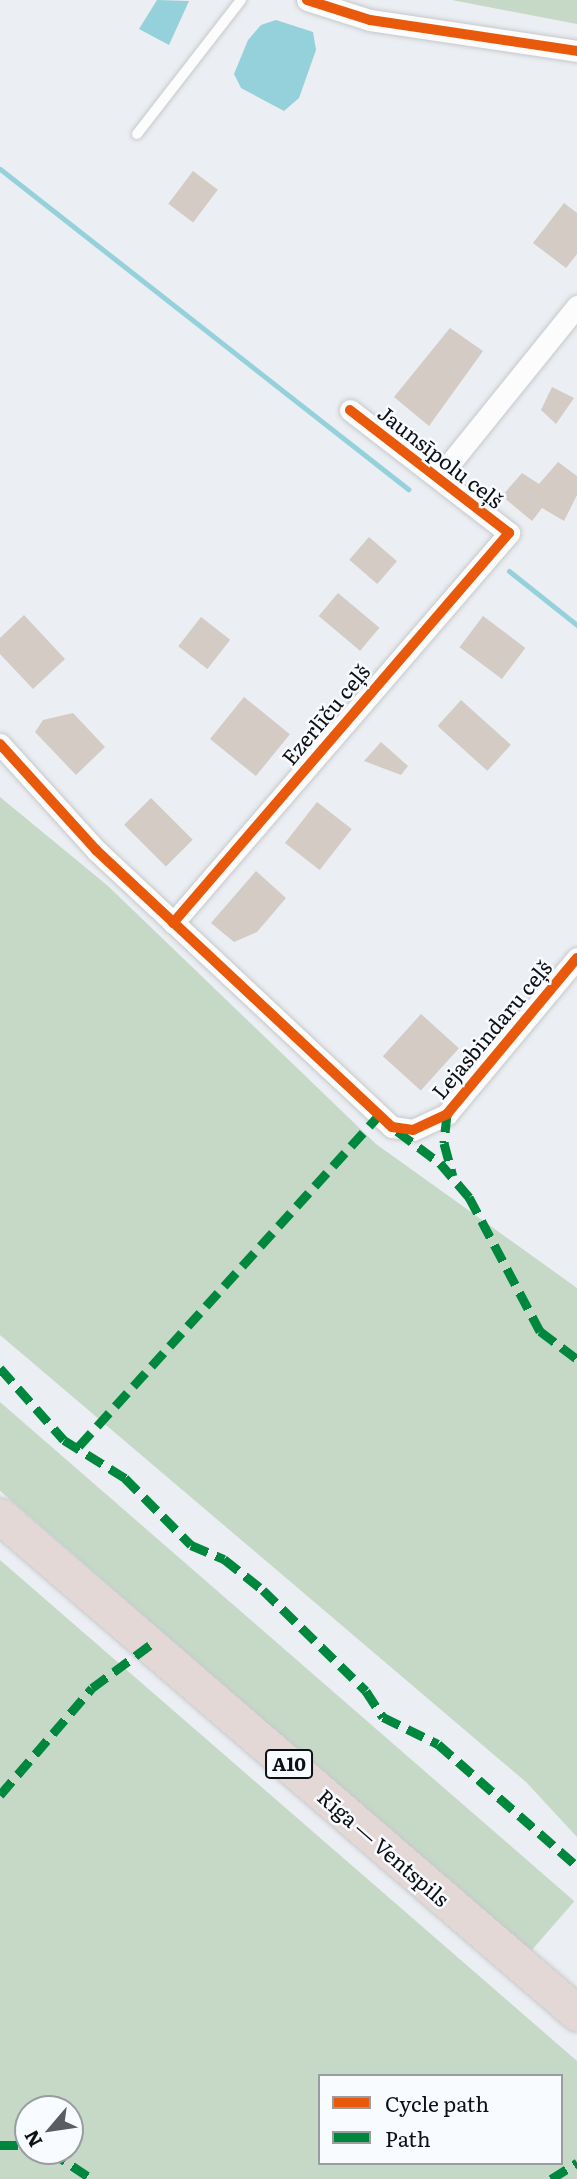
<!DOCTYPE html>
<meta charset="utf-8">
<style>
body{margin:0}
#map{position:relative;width:577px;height:2179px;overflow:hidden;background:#ebeef2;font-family:Literata,serif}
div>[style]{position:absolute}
.green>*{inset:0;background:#c6d9c7;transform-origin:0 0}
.water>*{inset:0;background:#95d1da}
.stream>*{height:5px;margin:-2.5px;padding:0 2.5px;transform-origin:2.5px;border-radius:2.5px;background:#95d1da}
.building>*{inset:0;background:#d3cbc4;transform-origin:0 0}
.roads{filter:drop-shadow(0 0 2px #c6c9cc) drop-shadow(0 0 2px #c6c9cc)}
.service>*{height:10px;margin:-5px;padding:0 5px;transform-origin:5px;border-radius:5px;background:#fcfcfd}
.minor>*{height:21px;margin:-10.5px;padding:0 10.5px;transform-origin:10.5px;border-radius:10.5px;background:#fcfcfd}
.trunk>*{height:35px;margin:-17.5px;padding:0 17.5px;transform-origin:17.5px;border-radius:17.5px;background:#e4d8d6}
.quiet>*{height:9px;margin-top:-4.5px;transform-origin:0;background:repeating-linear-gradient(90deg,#00873e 0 18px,transparent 0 27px)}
.cycleway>*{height:10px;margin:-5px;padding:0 5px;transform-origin:5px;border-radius:5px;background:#e8590c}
span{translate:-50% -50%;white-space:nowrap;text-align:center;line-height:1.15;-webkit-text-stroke:5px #f8fbff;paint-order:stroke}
.shield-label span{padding:2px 5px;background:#f8fbff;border:2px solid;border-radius:5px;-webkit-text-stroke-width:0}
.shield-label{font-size:19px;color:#0e1012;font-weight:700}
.street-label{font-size:21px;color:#0e1012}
.legend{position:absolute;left:318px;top:2074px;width:245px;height:91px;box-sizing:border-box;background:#f8fbff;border:2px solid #9a9da0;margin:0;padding:9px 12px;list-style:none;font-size:21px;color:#0e1012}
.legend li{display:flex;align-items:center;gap:14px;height:35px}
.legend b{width:35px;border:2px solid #9a9da0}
.north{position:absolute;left:14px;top:2095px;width:70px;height:70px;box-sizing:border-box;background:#f8fbff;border:2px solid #9a9da0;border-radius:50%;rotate:241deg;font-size:19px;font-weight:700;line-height:28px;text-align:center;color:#0e1012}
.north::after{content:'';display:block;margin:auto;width:24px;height:32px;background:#5b5e60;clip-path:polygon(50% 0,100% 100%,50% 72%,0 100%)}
</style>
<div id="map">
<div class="green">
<div style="clip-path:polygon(452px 0,577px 0,577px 24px)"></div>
<div style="clip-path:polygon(0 797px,108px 886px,376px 1144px,577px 1288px,577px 1837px,526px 1782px,0 1335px)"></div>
<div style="left:0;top:1402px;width:761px;height:67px;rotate:41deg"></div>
<div style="clip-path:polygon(evenodd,0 1560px,577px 2061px,577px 2179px,0 2179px,0 1560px,320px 2076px,561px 2076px,561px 2163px,320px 2163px,320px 2076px,0 1560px,70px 2109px,70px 2151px,28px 2151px,28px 2109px,70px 2109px)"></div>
</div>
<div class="water">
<div style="clip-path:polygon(157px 0,189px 1px,169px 45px,139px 29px)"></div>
<div style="clip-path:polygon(276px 20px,313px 32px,316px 50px,299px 98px,284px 111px,241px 88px,234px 74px,248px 40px,261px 25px)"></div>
</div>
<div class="stream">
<div style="left:0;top:169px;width:519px;rotate:38.11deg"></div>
<div style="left:509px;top:571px;width:87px;rotate:38.5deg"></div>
</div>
<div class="building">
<div style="left:193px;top:171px;width:31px;height:41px;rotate:37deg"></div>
<div style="clip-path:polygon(564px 203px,577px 213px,577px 254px,566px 268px,533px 243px)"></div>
<div style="clip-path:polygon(450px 328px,483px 351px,429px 426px,394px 397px)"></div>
<div style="clip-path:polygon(552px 387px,574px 398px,556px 424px,541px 410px)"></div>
<div style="clip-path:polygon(558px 462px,577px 476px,577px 495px,564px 521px,542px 508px,532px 521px,502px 496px,522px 473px,539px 484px)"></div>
<div style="left:369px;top:537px;width:37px;height:30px;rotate:41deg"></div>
<div style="left:338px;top:593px;width:54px;height:30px;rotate:40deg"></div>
<div style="clip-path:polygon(24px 615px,65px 659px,33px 689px,0 654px,0 638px)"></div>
<div style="left:483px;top:616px;width:53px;height:39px;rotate:37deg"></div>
<div style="left:201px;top:617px;width:37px;height:37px;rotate:38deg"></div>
<div style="left:244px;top:697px;width:59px;height:54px;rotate:39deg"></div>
<div style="left:461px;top:700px;width:67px;height:35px;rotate:42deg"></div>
<div style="clip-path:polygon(73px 713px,105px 747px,76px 775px,35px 732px,43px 720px)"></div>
<div style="clip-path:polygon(381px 742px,408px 766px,401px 775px,364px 761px)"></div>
<div style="left:151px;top:798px;width:59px;height:38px;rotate:45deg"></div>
<div style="left:317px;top:802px;width:44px;height:52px;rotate:38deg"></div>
<div style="clip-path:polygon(256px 871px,286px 898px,257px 932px,234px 942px,211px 923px)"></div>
<div style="left:421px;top:1014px;width:51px;height:57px;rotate:42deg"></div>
</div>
<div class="roads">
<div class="service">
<div style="left:137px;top:134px;width:170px;rotate:-52.2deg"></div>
</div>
<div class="minor">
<div style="left:307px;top:0;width:66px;rotate:17.6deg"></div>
<div style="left:370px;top:20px;width:209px;rotate:8.5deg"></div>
<div style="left:439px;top:477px;width:220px;rotate:-51.1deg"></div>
<div style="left:0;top:744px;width:143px;rotate:47.8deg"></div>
<div style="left:96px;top:850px;width:405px;rotate:43.1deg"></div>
<div style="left:392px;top:1127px;width:21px;rotate:8deg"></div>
<div style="left:413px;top:1130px;width:38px;rotate:-25deg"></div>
<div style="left:447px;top:1114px;width:203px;rotate:-50.2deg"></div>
<div style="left:173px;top:923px;width:515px;rotate:-49.25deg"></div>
<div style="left:509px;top:533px;width:201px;rotate:-142.3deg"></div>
</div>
<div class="trunk">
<div style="left:0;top:1516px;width:762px;rotate:40.74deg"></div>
</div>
</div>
<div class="quiet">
<div style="left:447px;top:1114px;width:29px;rotate:96deg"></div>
<div style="left:444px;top:1143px;width:34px;rotate:75deg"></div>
<div style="left:397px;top:1131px;width:54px;rotate:36.7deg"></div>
<div style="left:440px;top:1163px;width:45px;rotate:49.5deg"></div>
<div style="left:469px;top:1197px;width:152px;rotate:62.1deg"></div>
<div style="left:540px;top:1331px;width:46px;rotate:37.1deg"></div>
<div style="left:0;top:1368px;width:96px;rotate:48.4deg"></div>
<div style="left:64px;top:1440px;width:72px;rotate:31.9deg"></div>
<div style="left:125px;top:1478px;width:94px;rotate:45.4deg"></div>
<div style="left:191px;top:1545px;width:36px;rotate:23deg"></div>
<div style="left:224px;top:1559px;width:50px;rotate:38.5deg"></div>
<div style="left:263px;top:1590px;width:144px;rotate:44.4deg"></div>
<div style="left:366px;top:1691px;width:31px;rotate:57deg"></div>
<div style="left:383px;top:1717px;width:61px;rotate:26.1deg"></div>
<div style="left:438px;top:1744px;width:185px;rotate:41.3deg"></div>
<div style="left:79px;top:1446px;width:447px;rotate:-47.8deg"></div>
<div style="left:0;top:1795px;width:141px;rotate:-49.3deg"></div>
<div style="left:92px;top:1688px;width:72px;rotate:-36.6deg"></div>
<div style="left:0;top:2145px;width:28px"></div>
<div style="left:50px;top:2151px;width:50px;rotate:33.7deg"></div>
<div style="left:551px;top:2179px;width:31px;rotate:-32deg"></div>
</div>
<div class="cycleway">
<div style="left:307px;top:0;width:66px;rotate:17.6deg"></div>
<div style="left:370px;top:20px;width:209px;rotate:8.5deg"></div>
<div style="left:0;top:744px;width:143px;rotate:47.8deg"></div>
<div style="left:96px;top:850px;width:405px;rotate:43.1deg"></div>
<div style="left:392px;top:1127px;width:21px;rotate:8deg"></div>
<div style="left:413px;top:1130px;width:38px;rotate:-25deg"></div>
<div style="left:447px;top:1114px;width:203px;rotate:-50.2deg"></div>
<div style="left:173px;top:923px;width:515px;rotate:-49.25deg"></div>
<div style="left:509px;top:533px;width:201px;rotate:-142.3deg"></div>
</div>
<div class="shield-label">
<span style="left:289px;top:1764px">A10</span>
</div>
<div class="street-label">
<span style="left:441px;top:456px;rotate:38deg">Jaunsīpolu ceļš</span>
<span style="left:325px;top:714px;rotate:-50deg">Ezerlīču ceļš</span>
<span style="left:491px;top:1029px;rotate:-50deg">Lejasbindaru ceļš</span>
<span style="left:384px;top:1847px;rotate:41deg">Rīga — Ventspils</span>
</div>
<ul class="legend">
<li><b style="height:9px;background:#e8590c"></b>Cycle path</li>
<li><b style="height:9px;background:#00873e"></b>Path</li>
</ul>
<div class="north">N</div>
</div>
